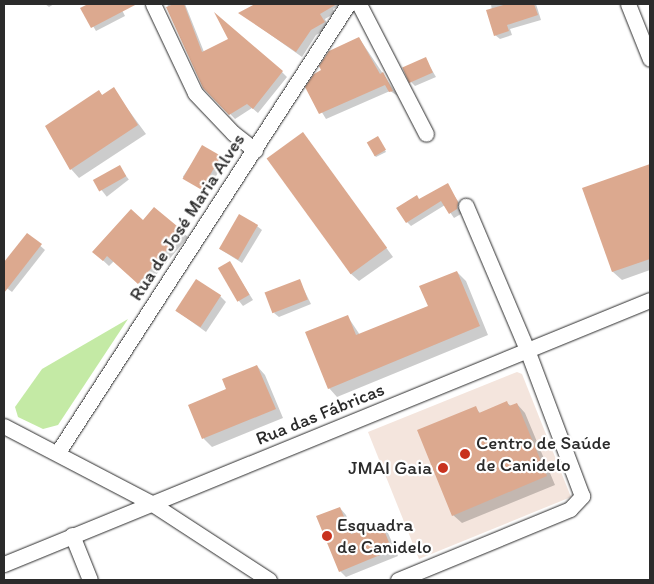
<!DOCTYPE html>
<meta charset="utf-8">
<style>
body{margin:0}
#map{position:relative;width:654px;height:584px;overflow:hidden;background:#fff;font-family:Itim,sans-serif}
div>[style]{position:absolute}
.built>*{inset:0;background:#f4e5dd}
.green>*{inset:0;background:#c4eaa5}
.shadow>*{inset:0;background:#0003;transform-origin:0 0}
.building>*{inset:0;background:#dca98f;transform-origin:0 0}
.roads{filter:drop-shadow(0 0 1px #2b2b2b) drop-shadow(0 0 1px #2b2b2b)}
.minor>*{height:15px;margin:-7.5px;padding:0 7.5px;transform-origin:7.5px;border-radius:7.5px;background:#fff}
.dots>*{width:14px;height:14px;translate:-50% -50%;box-sizing:border-box;border:2px solid #fff;border-radius:50%}
span{translate:-50% -50%;white-space:nowrap;text-align:center;line-height:1.15;-webkit-text-stroke:4.5px #fff;paint-order:stroke}
.street-label{font-size:19px;color:#2b2b2b}
.poi-label{font-size:19px;color:#2b2b2b}
.left{translate:0 -50%;text-align:left}
.right{translate:-100% -50%;text-align:right}
.frame{position:absolute;inset:0;border:5px solid #2b2b2b;pointer-events:none}
</style>
<div id="map">
<div class="built">
<div style="clip-path:polygon(517px 372px,522px 374px,571px 497px,419px 559px,368px 432px)"></div>
</div>
<div class="green">
<div style="clip-path:polygon(128px 319px,58px 425px,43px 429px,18px 417px,15px 407px,42px 369px)"></div>
</div>
<div class="shadow">
<div style="clip-path:polygon(45px 4px,54px 4px,49px 7px)"></div>
<div style="clip-path:polygon(91px 4px,119px 4px,125px 16px,96px 31px,82px 8px)"></div>
<div style="clip-path:polygon(167px 4px,185px 4px,204px 52px,282px 72px,287px 77px,258px 113px,252px 108px,235px 119px,204px 87px)"></div>
<div style="clip-path:polygon(258px 4px,342px 4px,333px 9px,335px 13px,325px 19px,329px 28px,316px 35px,302px 57px,240px 13px)"></div>
<div style="clip-path:polygon(491px 4px,536px 4px,541px 20px,510px 29px,512px 35px,500px 39px,495px 35px)"></div>
<div style="clip-path:polygon(359px 38px,398px 96px,390px 91px,326px 119px,307px 88px)"></div>
<div style="clip-path:polygon(425px 58px,436px 77px,415px 86px,411px 82px)"></div>
<div style="clip-path:polygon(113px 89px,146px 134px,79px 178px,71px 169px,99px 92px,103px 96px)"></div>
<div style="clip-path:polygon(303px 133px,393px 257px,359px 281px,350px 273px)"></div>
<div style="clip-path:polygon(378px 137px,386px 152px,376px 157px,374px 155px)"></div>
<div style="left:203px;top:147px;width:27px;height:36px;rotate:34deg"></div>
<div style="clip-path:polygon(650px 165px,650px 270px,622px 280px,613px 272px,583px 189px)"></div>
<div style="left:119px;top:167px;width:16px;height:28px;rotate:52deg"></div>
<div style="clip-path:polygon(447px 185px,462px 207px,461px 214px,454px 218px,445px 205px,411px 226px,407px 222px,420px 200px)"></div>
<div style="clip-path:polygon(143px 222px,182px 232px,188px 237px,145px 288px,114px 261px,109px 266px,94px 252px)"></div>
<div style="clip-path:polygon(257px 226px,262px 230px,242px 263px,220px 249px)"></div>
<div style="clip-path:polygon(27px 234px,45px 250px,12px 292px,4px 286px,4px 264px)"></div>
<div style="clip-path:polygon(230px 263px,253px 300px,243px 306px,239px 301px)"></div>
<div style="clip-path:polygon(457px 272px,466px 281px,488px 335px,337px 397px,329px 388px,348px 317px,360px 335px,429px 307px)"></div>
<div style="clip-path:polygon(299px 280px,311px 304px,279px 317px,274px 313px)"></div>
<div style="clip-path:polygon(220px 296px,226px 302px,206px 332px,177px 311px)"></div>
<div style="clip-path:polygon(257px 366px,265px 375px,283px 418px,212px 447px,204px 439px,190px 406px,228px 390px)"></div>
<div style="clip-path:polygon(507px 403px,511px 406px,517px 404px,525px 413px,555px 485px,462px 523px,453px 515px,475px 408px,481px 414px)"></div>
<div style="clip-path:polygon(340px 508px,346px 515px,354px 535px,382px 527px,388px 533px,398px 556px,346px 577px,340px 571px)"></div>
</div>
<div class="building">
<div style="clip-path:polygon(88px 4px,137px 4px,91px 28px,80px 8px)"></div>
<div style="clip-path:polygon(174px 4px,184px 4px,202px 52px,228px 39px,214px 12px,283px 71px,253px 109px,247px 104px,229px 115px,203px 88px,166px 7px)"></div>
<div style="clip-path:polygon(255px 4px,337px 4px,320px 14px,325px 22px,311px 30px,296px 52px,238px 13px)"></div>
<div style="clip-path:polygon(507px 4px,534px 4px,538px 15px,507px 25px,509px 31px,494px 36px,486px 10px)"></div>
<div style="clip-path:polygon(359px 37px,380px 74px,383px 72px,393px 91px,389px 92px,385px 85px,319px 114px,305px 87px,314px 74px,321px 70px,319px 66px,329px 51px)"></div>
<div style="left:426px;top:57px;width:17px;height:26px;rotate:66deg"></div>
<div style="clip-path:polygon(114px 87px,138px 125px,70px 170px,45px 126px,99px 90px,102px 95px)"></div>
<div style="left:303px;top:132px;width:143px;height:45px;rotate:54deg"></div>
<div style="left:378px;top:136px;width:16px;height:13px;rotate:60deg"></div>
<div style="left:202px;top:145px;width:22px;height:39px;rotate:30deg"></div>
<div style="clip-path:polygon(650px 164px,650px 259px,612px 272px,582px 188px)"></div>
<div style="left:120px;top:165px;width:13px;height:31px;rotate:61deg"></div>
<div style="clip-path:polygon(448px 183px,458px 202px,457px 209px,449px 214px,441px 201px,406px 223px,396px 208px,417px 195px,419px 199px)"></div>
<div style="clip-path:polygon(154px 207px,183px 231px,138px 284px,107px 256px,103px 261px,92px 252px,131px 209px,143px 220px)"></div>
<div style="left:239px;top:214px;width:22px;height:40px;rotate:30deg"></div>
<div style="clip-path:polygon(27px 233px,42px 244px,4px 293px,4px 262px)"></div>
<div style="left:230px;top:261px;width:39px;height:14px;rotate:60deg"></div>
<div style="clip-path:polygon(457px 271px,480px 326px,328px 389px,305px 332px,348px 315px,356px 335px,428px 306px,419px 286px)"></div>
<div style="left:196px;top:279px;width:30px;height:38px;rotate:33deg"></div>
<div style="left:300px;top:279px;width:22px;height:38px;rotate:69deg"></div>
<div style="clip-path:polygon(257px 365px,276px 409px,202px 439px,188px 405px,226px 389px,222px 379px)"></div>
<div style="clip-path:polygon(507px 401px,509px 406px,517px 403px,547px 476px,452px 516px,417px 430px,476px 406px,479px 413px)"></div>
<div style="clip-path:polygon(340px 507px,351px 534px,382px 525px,392px 550px,339px 572px,316px 516px)"></div>
</div>
<div class="roads">
<div class="minor">
<div style="left:153px;top:4px;width:98px;rotate:64.7deg"></div>
<div style="left:195px;top:93px;width:55px;rotate:46.5deg"></div>
<div style="left:233px;top:133px;width:28px;rotate:38deg"></div>
<div style="left:359px;top:4px;width:146px;rotate:62.7deg"></div>
<div style="left:628px;top:4px;width:59px;rotate:68.2deg"></div>
<div style="left:4px;top:426px;width:166px;rotate:27.6deg"></div>
<div style="left:151px;top:503px;width:141px;rotate:33.1deg"></div>
<div style="left:58px;top:452px;width:534px;rotate:-57.08deg"></div>
<div style="left:72px;top:535px;width:48px;rotate:68.2deg"></div>
<div style="left:4px;top:564px;width:698px;rotate:-22.23deg"></div>
<div style="left:398px;top:580px;width:186px;rotate:-22.4deg"></div>
<div style="left:570px;top:509px;width:18px;rotate:-47deg"></div>
<div style="left:582px;top:496px;width:154px;rotate:-110.6deg"></div>
<div style="left:528px;top:352px;width:159px;rotate:-113deg"></div>
</div>
</div>
<div class="dots">
<div style="left:465px;top:454px;background:#c8321e"></div>
<div style="left:443px;top:468px;background:#c8321e"></div>
<div style="left:327px;top:536px;background:#c8321e"></div>
</div>
<div class="street-label">
<span style="left:187px;top:217px;rotate:-57deg">Rua de José Maria Alves</span>
<span style="left:320px;top:414px;rotate:-22deg">Rua das Fábricas</span>
</div>
<div class="poi-label">
<span class="left" style="left:476px;top:454px">Centro de Saúde<br>de Canidelo</span>
<span class="right" style="left:432px;top:468px">JMAI Gaia</span>
<span class="left" style="left:337px;top:536px">Esquadra<br>de Canidelo</span>
</div>
<div class="frame"></div>
</div>
